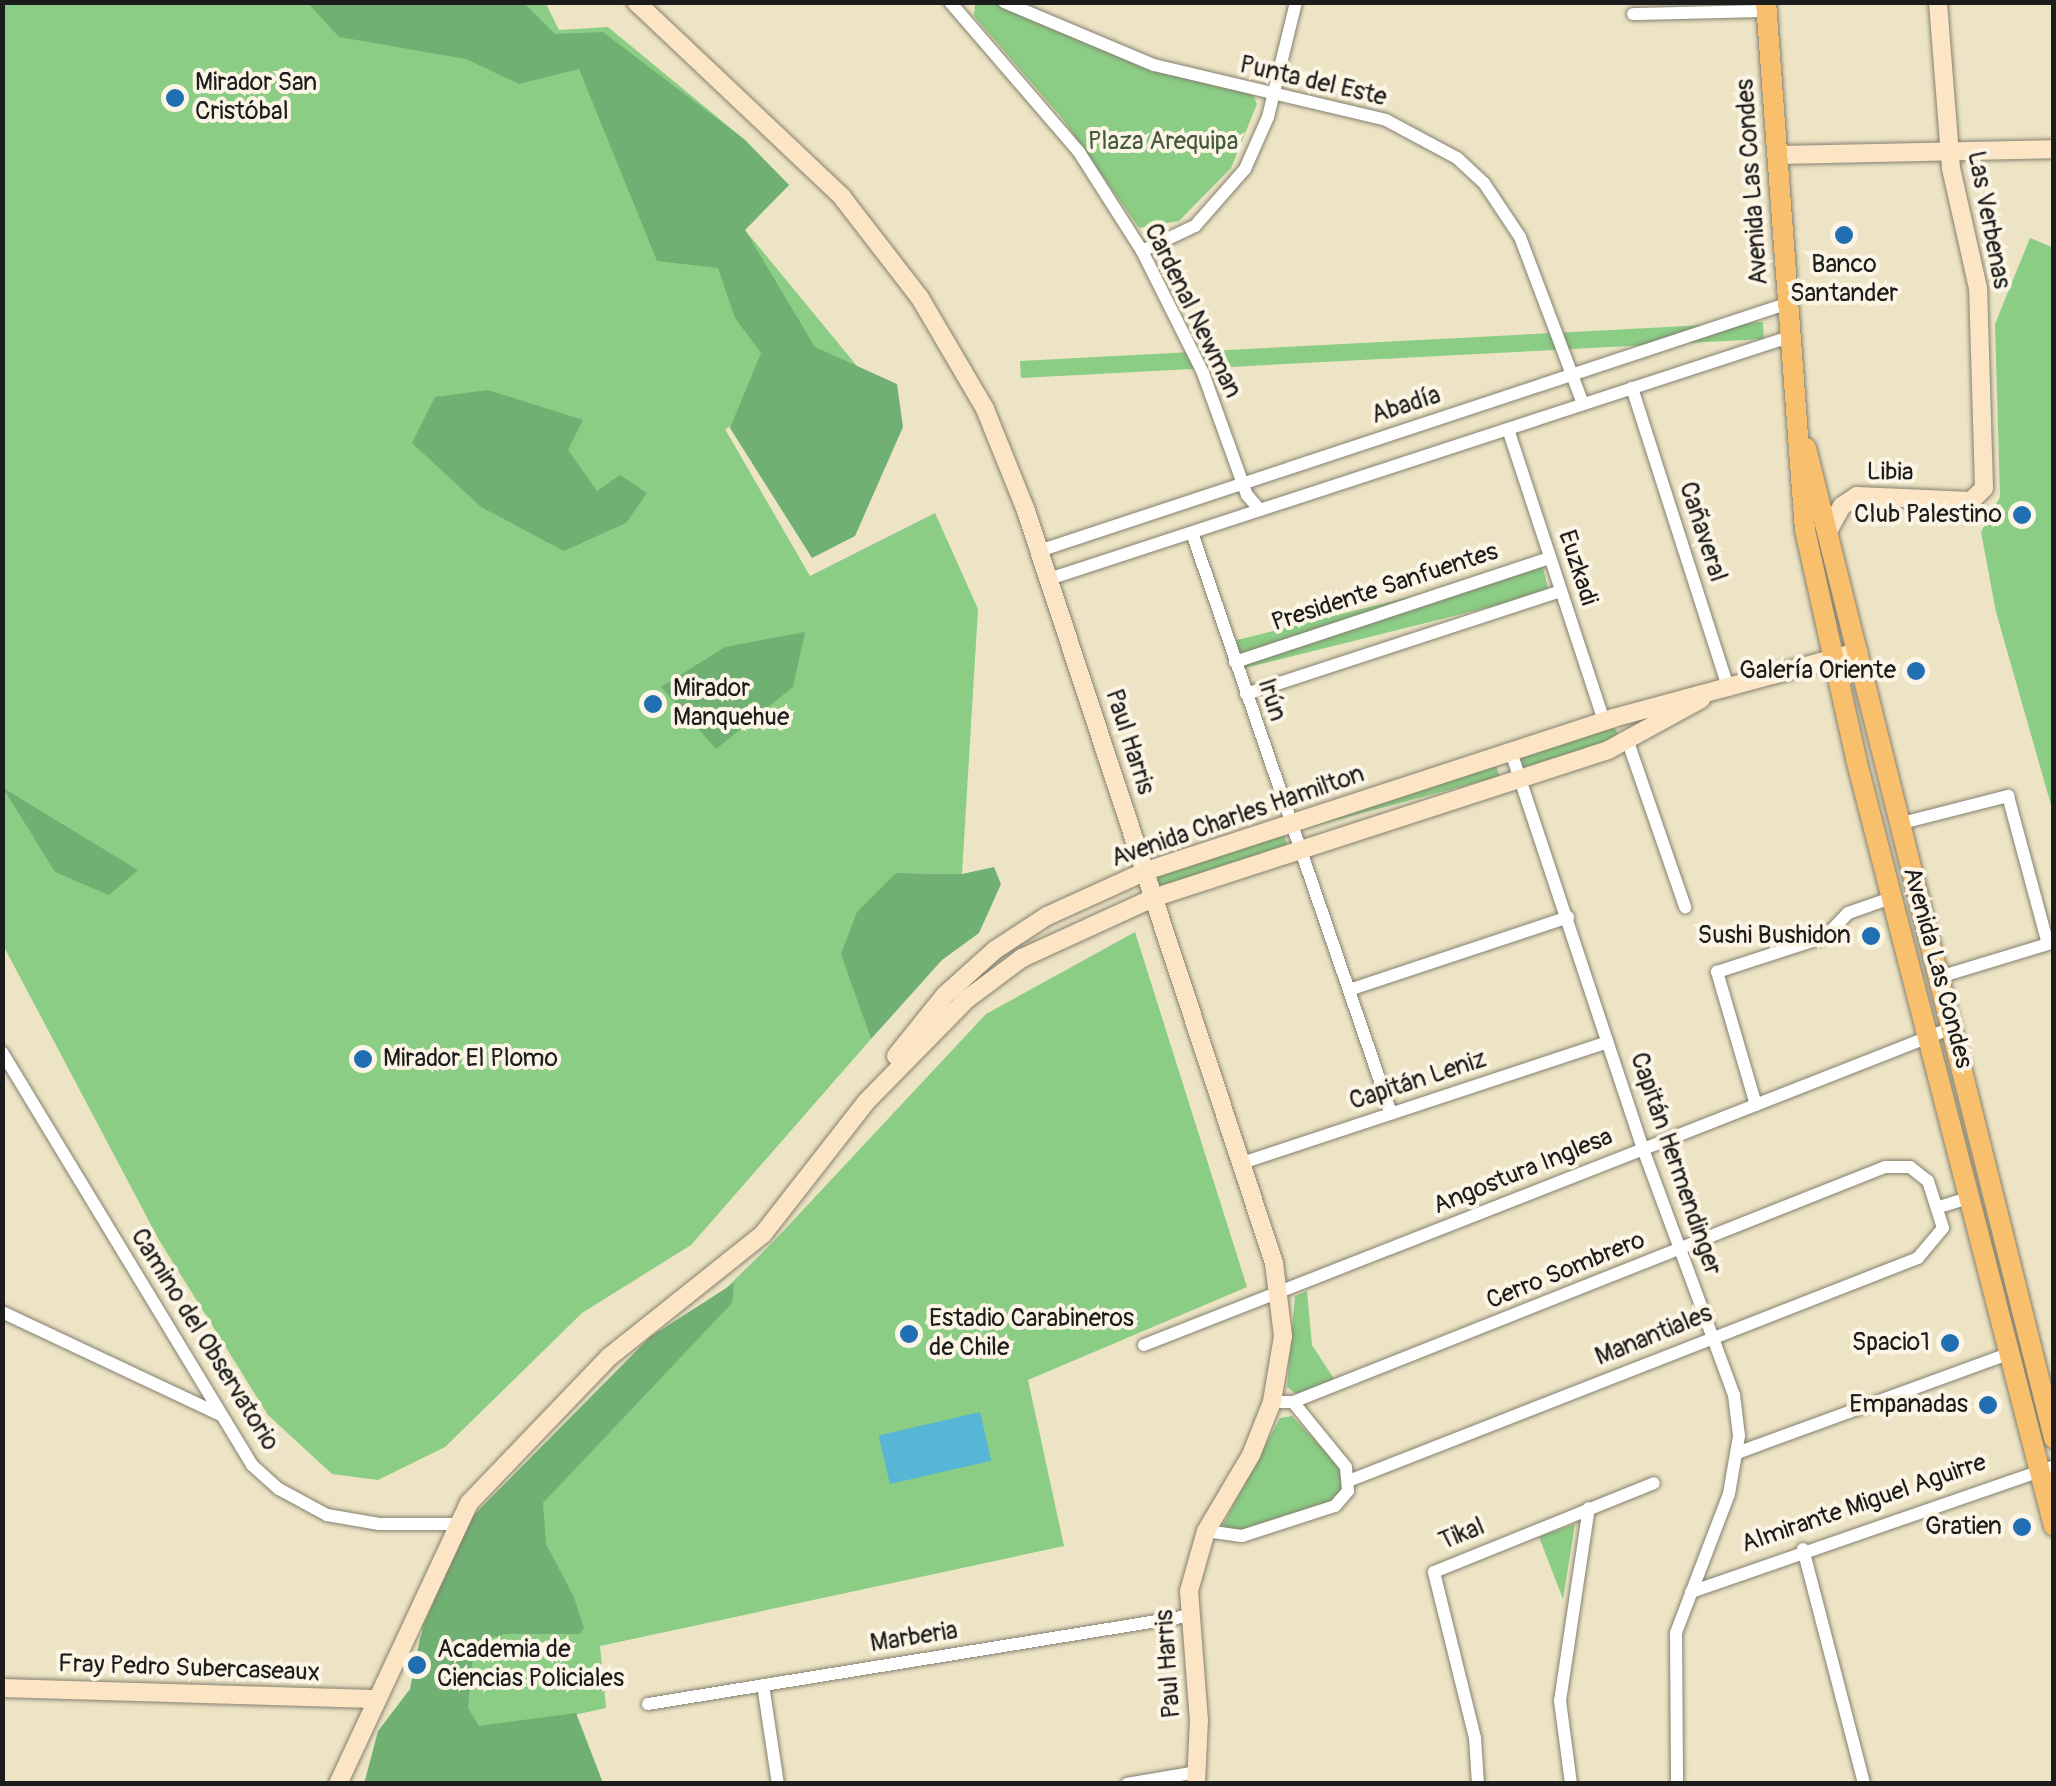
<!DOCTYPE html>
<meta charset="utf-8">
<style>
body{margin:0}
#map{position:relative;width:2056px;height:1786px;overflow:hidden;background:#ede4c5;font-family:Pangolin,sans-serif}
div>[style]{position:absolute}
.green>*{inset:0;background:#8bcd85;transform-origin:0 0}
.forest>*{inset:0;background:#70b072}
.water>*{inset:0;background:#57b5d5;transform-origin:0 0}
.roads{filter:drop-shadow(0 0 2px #848070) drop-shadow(0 0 2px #848070)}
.street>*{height:12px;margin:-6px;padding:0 6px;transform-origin:6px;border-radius:6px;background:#fff}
.secondary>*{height:18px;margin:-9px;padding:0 9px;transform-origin:9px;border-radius:9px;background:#fce5c4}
.primary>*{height:20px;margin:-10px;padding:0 10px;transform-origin:10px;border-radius:10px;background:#f8bf6c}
.dots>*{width:28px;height:28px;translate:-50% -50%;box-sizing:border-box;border:5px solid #fcf5e5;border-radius:50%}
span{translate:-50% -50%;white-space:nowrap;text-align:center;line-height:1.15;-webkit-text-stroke:8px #fcf5e5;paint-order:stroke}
.street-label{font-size:25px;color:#1c1c1c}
.poi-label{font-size:25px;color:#1c1c1c}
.left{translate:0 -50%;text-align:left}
.right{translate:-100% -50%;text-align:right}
.park-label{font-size:25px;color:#435a41}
.frame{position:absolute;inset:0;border:5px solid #1c1c1c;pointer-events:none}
</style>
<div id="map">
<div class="green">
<div style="clip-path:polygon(545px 2px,559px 30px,608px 27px,745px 140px,789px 185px,745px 230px,857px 366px,725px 429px,810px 576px,935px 513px,978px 609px,962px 874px,896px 873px,842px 954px,871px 1039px,691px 1245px,582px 1313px,445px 1447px,378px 1480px,332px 1474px,268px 1415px,159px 1240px,3px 945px,2px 3px)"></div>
<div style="clip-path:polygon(975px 3px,999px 3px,1253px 95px,1257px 104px,1231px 168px,1179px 221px,1139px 228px,1062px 118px,974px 16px)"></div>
<div style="clip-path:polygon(2030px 238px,2054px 248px,2053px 812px,1996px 612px,1981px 532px,2000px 497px,1995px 324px)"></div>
<div style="left:1763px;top:322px;width:17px;height:744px;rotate:87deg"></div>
<div style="left:1542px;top:564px;width:29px;height:317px;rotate:76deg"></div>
<div style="clip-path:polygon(1612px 724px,1620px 737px,1523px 768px,1520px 755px)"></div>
<div style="left:1495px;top:761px;width:16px;height:206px;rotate:75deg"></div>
<div style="left:1282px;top:829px;width:18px;height:141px;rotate:71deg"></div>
<div style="clip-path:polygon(1135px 932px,1247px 1287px,1028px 1380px,1064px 1546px,600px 1646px,606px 1708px,450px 1742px,421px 1625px,465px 1546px,773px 1242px,986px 1014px)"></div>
<div style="clip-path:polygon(1307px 1291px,1312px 1345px,1334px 1379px,1296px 1394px,1287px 1387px,1295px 1296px)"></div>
<div style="clip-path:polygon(1292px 1416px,1342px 1469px,1344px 1487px,1334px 1501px,1231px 1533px,1223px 1525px,1280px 1418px)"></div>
<div style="clip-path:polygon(1575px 1524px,1563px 1599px,1539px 1537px)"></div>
</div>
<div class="forest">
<div style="clip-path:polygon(308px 3px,524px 3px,555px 34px,603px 32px,745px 140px,789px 185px,745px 230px,815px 347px,897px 384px,903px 427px,855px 536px,812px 558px,730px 428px,761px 353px,735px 318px,718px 268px,657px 261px,579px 69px,519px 84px,466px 59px,339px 37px)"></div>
<div style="clip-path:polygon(488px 390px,583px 420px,568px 450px,597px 491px,620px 475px,647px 493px,626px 523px,564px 551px,481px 507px,412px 443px,435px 397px)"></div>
<div style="clip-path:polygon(805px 632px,793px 687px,716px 749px,661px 687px,725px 647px)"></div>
<div style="clip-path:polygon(3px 788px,138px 870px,109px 895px,55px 872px)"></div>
<div style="clip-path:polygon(994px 867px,1001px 884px,979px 933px,942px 960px,871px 1039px,841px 954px,857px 912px,896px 873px,962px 874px)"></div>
<div style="clip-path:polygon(734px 1283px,732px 1303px,543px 1503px,546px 1544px,574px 1597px,584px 1628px,580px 1634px,505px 1634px,485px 1640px,473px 1657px,468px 1708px,479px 1726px,576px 1713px,603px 1783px,364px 1784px,378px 1731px,410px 1689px,420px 1638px,461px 1528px,650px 1337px)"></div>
</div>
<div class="water">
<div style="left:980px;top:1412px;width:50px;height:104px;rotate:77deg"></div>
</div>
<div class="roads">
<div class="street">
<div style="left:950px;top:2px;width:198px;rotate:49.3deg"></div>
<div style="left:1079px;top:152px;width:117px;rotate:57.5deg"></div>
<div style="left:1142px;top:251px;width:136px;rotate:63.4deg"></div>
<div style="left:1203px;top:373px;width:130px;rotate:70.2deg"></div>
<div style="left:1247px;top:495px;width:20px;rotate:49deg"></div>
<div style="left:1004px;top:2px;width:163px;rotate:22.8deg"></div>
<div style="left:1154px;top:65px;width:238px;rotate:13.3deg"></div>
<div style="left:1386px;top:120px;width:81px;rotate:28.2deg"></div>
<div style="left:1457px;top:158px;width:37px;rotate:43deg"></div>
<div style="left:1484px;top:183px;width:65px;rotate:56.3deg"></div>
<div style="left:1520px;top:237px;width:178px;rotate:69.3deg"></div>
<div style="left:1633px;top:14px;width:133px;rotate:-1.3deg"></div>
<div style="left:1142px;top:251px;width:59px;rotate:-25.3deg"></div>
<div style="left:1195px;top:226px;width:76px;rotate:-48.7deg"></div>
<div style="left:1245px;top:169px;width:57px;rotate:-66.1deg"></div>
<div style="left:1268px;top:117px;width:118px;rotate:-76.3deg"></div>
<div style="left:1632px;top:388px;width:317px;rotate:72.2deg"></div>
<div style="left:1508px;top:429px;width:307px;rotate:71.8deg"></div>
<div style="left:1192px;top:533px;width:613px;rotate:71.06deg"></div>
<div style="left:1039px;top:551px;width:787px;rotate:-18.3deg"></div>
<div style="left:1049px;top:579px;width:779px;rotate:-18.11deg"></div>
<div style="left:1235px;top:662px;width:332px;rotate:-18.3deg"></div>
<div style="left:1246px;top:694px;width:331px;rotate:-18.1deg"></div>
<div style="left:1628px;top:742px;width:175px;rotate:70.9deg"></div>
<div style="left:1511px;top:752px;width:418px;rotate:71.6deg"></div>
<div style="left:1643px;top:1149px;width:262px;rotate:69.7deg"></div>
<div style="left:1734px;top:1395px;width:41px;rotate:83deg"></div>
<div style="left:1739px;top:1436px;width:59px;rotate:99.8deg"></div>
<div style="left:1729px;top:1494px;width:149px;rotate:110.9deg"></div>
<div style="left:1676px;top:1633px;width:151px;rotate:89.6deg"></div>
<div style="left:1898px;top:824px;width:114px;rotate:-14.3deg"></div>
<div style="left:2008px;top:796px;width:153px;rotate:74.9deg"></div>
<div style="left:2048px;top:944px;width:117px;rotate:163.1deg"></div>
<div style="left:1349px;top:990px;width:231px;rotate:-18.4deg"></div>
<div style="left:2px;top:1052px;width:483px;rotate:58.8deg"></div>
<div style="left:252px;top:1465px;width:36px;rotate:42deg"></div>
<div style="left:279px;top:1489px;width:55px;rotate:28.4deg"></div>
<div style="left:327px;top:1515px;width:53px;rotate:9.8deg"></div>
<div style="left:379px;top:1524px;width:75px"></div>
<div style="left:1756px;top:1105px;width:139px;rotate:-106.3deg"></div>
<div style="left:1717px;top:972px;width:114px;rotate:-18deg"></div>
<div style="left:1825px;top:937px;width:33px;rotate:-46deg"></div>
<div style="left:1848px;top:913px;width:49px;rotate:-19.2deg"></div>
<div style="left:1242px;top:1163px;width:385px;rotate:-18.3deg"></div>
<div style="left:1939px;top:1207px;width:30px;rotate:-17deg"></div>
<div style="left:2px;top:1312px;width:242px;rotate:25.2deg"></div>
<div style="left:1144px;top:1345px;width:865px;rotate:-21.43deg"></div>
<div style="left:1272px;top:1402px;width:21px"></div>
<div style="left:1293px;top:1402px;width:637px;rotate:-21.65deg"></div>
<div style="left:1885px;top:1167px;width:25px"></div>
<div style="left:1910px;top:1167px;width:23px;rotate:38deg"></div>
<div style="left:1928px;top:1181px;width:49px;rotate:72.3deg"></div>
<div style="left:1943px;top:1228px;width:39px;rotate:130deg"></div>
<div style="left:1918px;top:1258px;width:609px;rotate:158.62deg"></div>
<div style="left:1737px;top:1453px;width:288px;rotate:-20.1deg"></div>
<div style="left:1206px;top:1531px;width:36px;rotate:8deg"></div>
<div style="left:1242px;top:1536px;width:98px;rotate:-17.9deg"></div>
<div style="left:1335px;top:1506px;width:20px;rotate:-49deg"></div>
<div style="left:1348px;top:1491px;width:24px;rotate:-95deg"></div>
<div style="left:1346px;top:1467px;width:84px;rotate:-129.2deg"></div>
<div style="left:1803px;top:1549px;width:243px;rotate:75.4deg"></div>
<div style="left:1691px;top:1592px;width:384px;rotate:-19.1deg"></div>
<div style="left:763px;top:1685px;width:100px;rotate:81.4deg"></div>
<div style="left:648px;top:1704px;width:547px;rotate:-9.26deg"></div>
<div style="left:1127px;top:1784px;width:71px;rotate:-9.7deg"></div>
<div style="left:1478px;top:1784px;width:46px;rotate:-93.7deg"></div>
<div style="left:1475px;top:1738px;width:171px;rotate:-103.9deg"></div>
<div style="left:1434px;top:1572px;width:237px;rotate:-22deg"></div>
<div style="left:1571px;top:1784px;width:84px;rotate:-97.5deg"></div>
<div style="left:1560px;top:1701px;width:195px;rotate:-81.5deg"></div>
</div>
<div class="secondary">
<div style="left:636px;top:2px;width:284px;rotate:43.4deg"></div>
<div style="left:842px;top:197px;width:128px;rotate:52.3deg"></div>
<div style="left:920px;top:298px;width:129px;rotate:59.6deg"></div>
<div style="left:985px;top:409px;width:107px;rotate:68deg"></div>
<div style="left:1025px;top:508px;width:795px;rotate:71.75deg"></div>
<div style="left:1274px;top:1263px;width:74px;rotate:83deg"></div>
<div style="left:1283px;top:1336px;width:67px;rotate:99.5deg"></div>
<div style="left:1272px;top:1402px;width:57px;rotate:111.6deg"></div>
<div style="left:1251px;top:1455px;width:88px;rotate:120.6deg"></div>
<div style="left:1206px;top:1531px;width:62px;rotate:105.8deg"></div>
<div style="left:1189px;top:1591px;width:129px;rotate:85.6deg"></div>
<div style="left:1199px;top:1720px;width:64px;rotate:92.7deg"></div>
<div style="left:1777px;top:155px;width:277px;rotate:-1.2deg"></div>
<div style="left:1827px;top:533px;width:31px;rotate:-61deg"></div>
<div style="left:1842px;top:506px;width:18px;rotate:-34deg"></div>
<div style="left:1857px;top:496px;width:114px;rotate:2.5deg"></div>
<div style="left:1971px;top:501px;width:18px;rotate:-45deg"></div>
<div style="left:1984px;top:488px;width:200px;rotate:-91.7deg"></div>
<div style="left:1978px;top:288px;width:123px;rotate:-102.7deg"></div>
<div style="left:1951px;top:168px;width:167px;rotate:-94.5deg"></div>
<div style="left:896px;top:1056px;width:78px;rotate:-51.2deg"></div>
<div style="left:945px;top:995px;width:67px;rotate:-42deg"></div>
<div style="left:995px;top:950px;width:62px;rotate:-33.2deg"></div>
<div style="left:1047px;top:916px;width:109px;rotate:-24.4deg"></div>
<div style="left:1146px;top:871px;width:491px;rotate:-18.1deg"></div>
<div style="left:1613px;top:718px;width:254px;rotate:-15.1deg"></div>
<div style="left:2px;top:1688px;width:371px;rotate:1.7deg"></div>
<div style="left:338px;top:1784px;width:310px;rotate:-65deg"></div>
<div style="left:469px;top:1503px;width:202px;rotate:-46.2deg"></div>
<div style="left:609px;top:1357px;width:197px;rotate:-38.6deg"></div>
<div style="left:763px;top:1234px;width:167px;rotate:-52deg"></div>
<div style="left:866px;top:1102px;width:144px;rotate:-45.6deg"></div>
<div style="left:967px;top:999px;width:69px;rotate:-36.7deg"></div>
<div style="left:1022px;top:958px;width:144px;rotate:-24.6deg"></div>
<div style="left:1153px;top:898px;width:478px;rotate:-18deg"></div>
<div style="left:1608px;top:750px;width:106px;rotate:-28.7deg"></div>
</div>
<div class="primary">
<div style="left:1766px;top:2px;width:529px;rotate:85.78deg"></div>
<div style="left:1805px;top:530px;width:235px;rotate:77.4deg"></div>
<div style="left:1856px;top:759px;width:792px;rotate:75.53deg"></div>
<div style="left:1806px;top:448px;width:1021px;rotate:75.94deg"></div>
</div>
</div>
<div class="dots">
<div style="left:175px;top:98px;background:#1f6fb2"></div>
<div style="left:1844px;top:235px;background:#1f6fb2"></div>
<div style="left:2022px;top:515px;background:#1f6fb2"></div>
<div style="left:1916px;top:671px;background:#1f6fb2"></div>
<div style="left:653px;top:704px;background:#1f6fb2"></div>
<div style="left:1871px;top:936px;background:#1f6fb2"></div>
<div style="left:363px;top:1059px;background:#1f6fb2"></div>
<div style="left:909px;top:1334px;background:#1f6fb2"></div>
<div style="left:1950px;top:1343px;background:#1f6fb2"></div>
<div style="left:1988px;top:1405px;background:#1f6fb2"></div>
<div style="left:2022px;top:1527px;background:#1f6fb2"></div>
<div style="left:417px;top:1665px;background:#1f6fb2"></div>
</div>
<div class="street-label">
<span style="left:1313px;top:82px;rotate:13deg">Punta del Este</span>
<span style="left:1753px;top:182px;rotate:-94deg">Avenida Las Condes</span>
<span style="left:1988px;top:220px;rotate:79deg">Las Verbenas</span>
<span style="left:1192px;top:311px;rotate:64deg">Cardenal Newman</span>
<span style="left:1406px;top:406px;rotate:-18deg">Abadía</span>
<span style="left:1890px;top:473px;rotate:1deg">Libia</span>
<span style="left:1702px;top:532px;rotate:72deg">Cañaveral</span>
<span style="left:1577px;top:568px;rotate:72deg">Euzkadi</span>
<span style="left:1385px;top:588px;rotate:-18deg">Presidente Sanfuentes</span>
<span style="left:1271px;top:700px;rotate:72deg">Irún</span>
<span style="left:1129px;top:742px;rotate:72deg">Paul Harris</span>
<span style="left:1238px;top:817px;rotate:-19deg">Avenida Charles Hamilton</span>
<span style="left:1937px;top:968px;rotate:75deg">Avenida Las Condes</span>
<span style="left:1418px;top:1081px;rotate:-18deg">Capitán Leniz</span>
<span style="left:1675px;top:1164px;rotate:71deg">Capitán Hermendinger</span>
<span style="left:1523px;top:1172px;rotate:-22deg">Angostura Inglesa</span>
<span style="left:1566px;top:1271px;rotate:-22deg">Cerro Sombrero</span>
<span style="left:1654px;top:1336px;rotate:-22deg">Manantiales</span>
<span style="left:204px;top:1340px;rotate:58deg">Camino del Observatorio</span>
<span style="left:1864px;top:1504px;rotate:-19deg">Almirante Miguel Aguirre</span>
<span style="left:1462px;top:1535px;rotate:-22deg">Tikal</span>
<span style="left:914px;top:1638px;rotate:-9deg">Marberia</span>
<span style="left:1169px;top:1664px;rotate:-94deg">Paul Harris</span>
<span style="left:189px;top:1669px;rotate:2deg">Fray Pedro Subercaseaux</span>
</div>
<div class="poi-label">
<span class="left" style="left:195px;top:98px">Mirador San<br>Cristóbal</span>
<span style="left:1844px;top:280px">Banco<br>Santander</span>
<span class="right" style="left:2002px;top:515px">Club Palestino</span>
<span class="right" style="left:1896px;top:671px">Galería Oriente</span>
<span class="left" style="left:673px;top:704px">Mirador<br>Manquehue</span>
<span class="right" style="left:1851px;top:936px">Sushi Bushidon</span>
<span class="left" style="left:383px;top:1059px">Mirador El Plomo</span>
<span class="left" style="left:929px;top:1334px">Estadio Carabineros<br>de Chile</span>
<span class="right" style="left:1930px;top:1343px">Spacio1</span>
<span class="right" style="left:1968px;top:1405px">Empanadas</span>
<span class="right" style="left:2002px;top:1527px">Gratien</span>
<span class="left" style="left:437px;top:1665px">Academia de<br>Ciencias Policiales</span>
</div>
<div class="park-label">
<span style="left:1163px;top:142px">Plaza Arequipa</span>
</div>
<div class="frame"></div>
</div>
